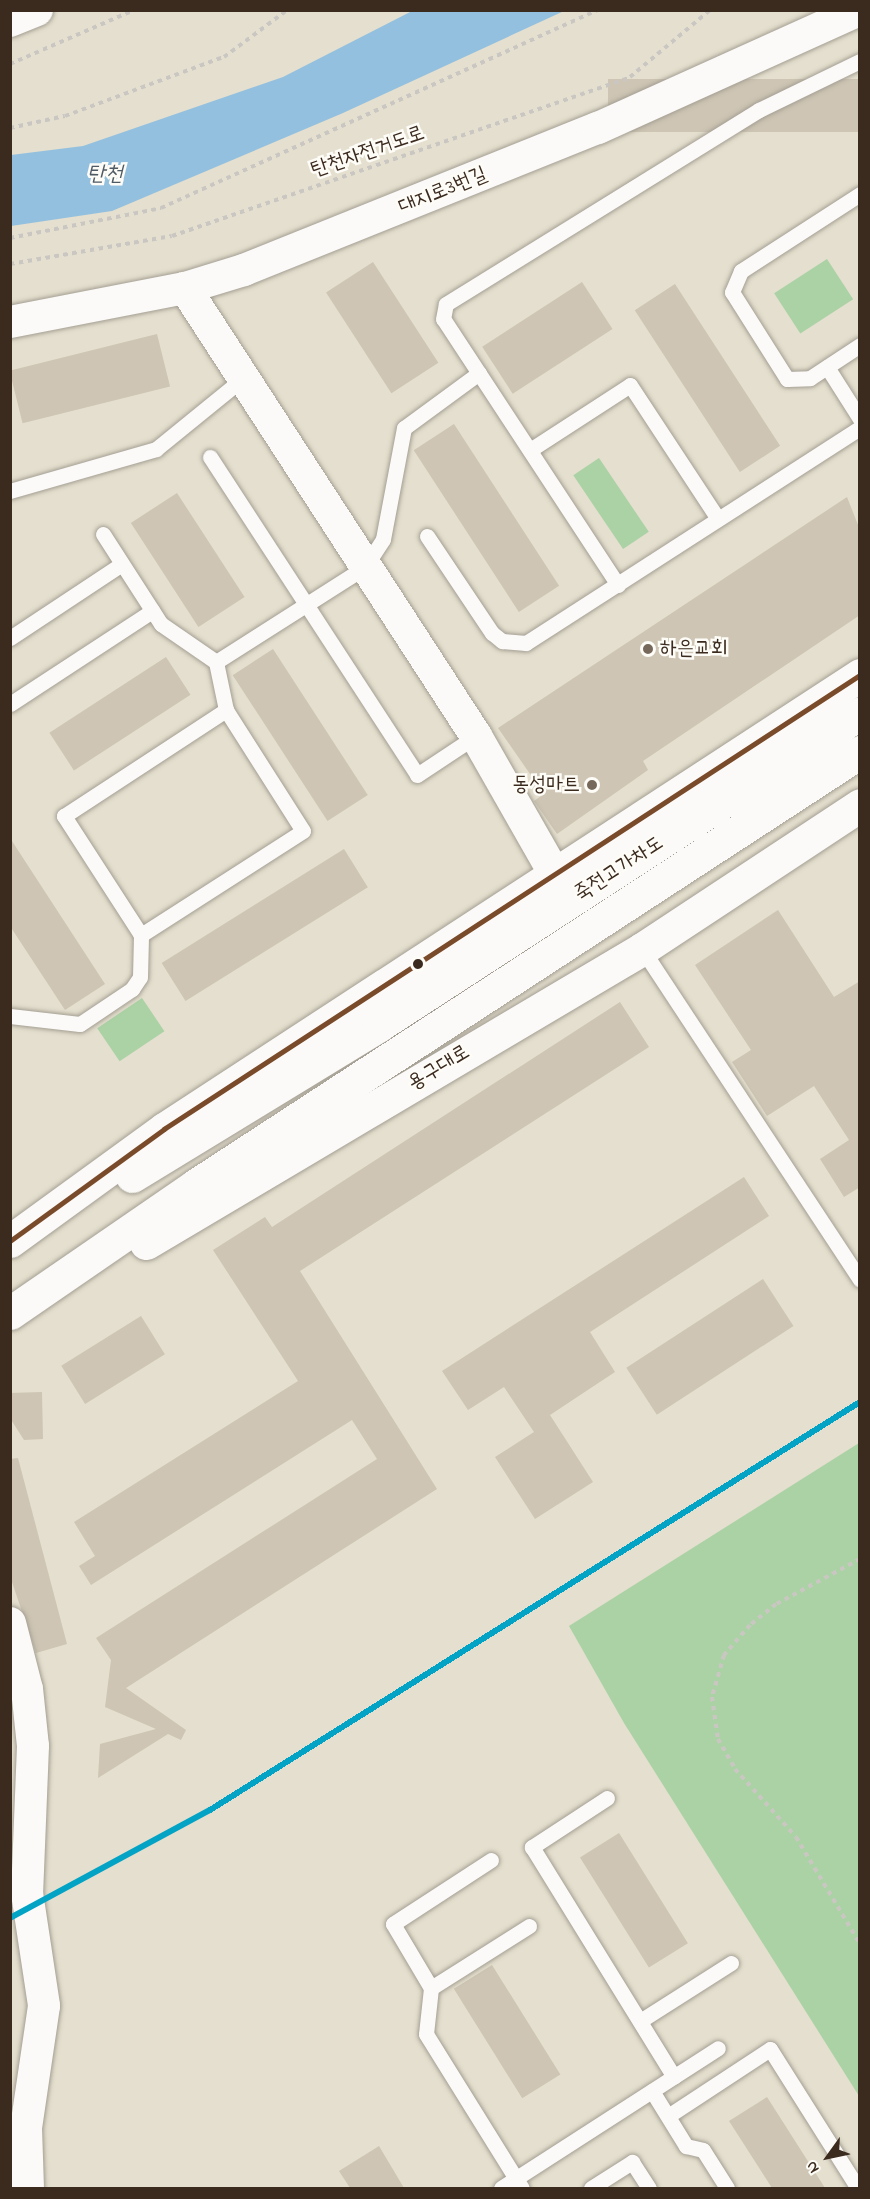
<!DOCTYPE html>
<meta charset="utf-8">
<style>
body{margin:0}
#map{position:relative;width:870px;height:2199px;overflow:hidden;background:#e4dfce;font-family:"Indie Flower","Poor Story",sans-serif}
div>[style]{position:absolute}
.green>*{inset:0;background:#abd2a5;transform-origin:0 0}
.water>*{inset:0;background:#94c0df}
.building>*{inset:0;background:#cec5b4;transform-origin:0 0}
.path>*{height:4px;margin-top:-2px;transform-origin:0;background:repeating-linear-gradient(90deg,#cac7c3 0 4.5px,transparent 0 9px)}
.roads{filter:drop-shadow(0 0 2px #a49f93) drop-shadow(0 0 2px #a49f93)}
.lane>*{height:15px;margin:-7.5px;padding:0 7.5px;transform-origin:7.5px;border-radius:7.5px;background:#fbfaf8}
.street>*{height:32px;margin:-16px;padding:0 16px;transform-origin:16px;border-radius:16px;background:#fbfaf8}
.primary>*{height:33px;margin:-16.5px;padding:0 16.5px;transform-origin:16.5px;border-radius:16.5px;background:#fbfaf8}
.bus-1>*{height:4.5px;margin:-2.25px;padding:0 2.25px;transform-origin:2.25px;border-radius:2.25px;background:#7a4b2a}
.rail-1>*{height:6px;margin:-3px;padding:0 3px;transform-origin:3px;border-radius:3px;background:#03a3c5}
.dots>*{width:16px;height:16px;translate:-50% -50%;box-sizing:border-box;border:3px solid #fdfcf7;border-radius:50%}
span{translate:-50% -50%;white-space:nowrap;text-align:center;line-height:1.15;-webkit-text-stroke:5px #fdfcf7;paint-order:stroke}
.street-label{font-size:21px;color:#3b2a1e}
.poi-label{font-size:21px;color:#3b2a1e}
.left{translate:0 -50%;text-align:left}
.right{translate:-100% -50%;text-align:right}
.water-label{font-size:22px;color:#4e5a64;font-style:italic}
.frame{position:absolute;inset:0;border:12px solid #3b2a1e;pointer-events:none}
.north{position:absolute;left:798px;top:2127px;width:60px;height:60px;-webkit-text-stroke:4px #fdfcf7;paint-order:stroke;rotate:237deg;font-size:16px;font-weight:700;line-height:24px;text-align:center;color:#3b2a1e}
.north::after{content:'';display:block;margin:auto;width:21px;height:27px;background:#3b2a1e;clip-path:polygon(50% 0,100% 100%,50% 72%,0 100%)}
</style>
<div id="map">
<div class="green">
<div style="left:827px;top:259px;width:48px;height:63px;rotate:57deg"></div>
<div style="left:599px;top:458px;width:89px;height:31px;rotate:56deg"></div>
<div style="left:142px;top:998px;width:40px;height:54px;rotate:56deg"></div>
<div style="clip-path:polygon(859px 1443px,859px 2096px,624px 1723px,569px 1626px)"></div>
</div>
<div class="water">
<div style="clip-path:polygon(414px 10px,564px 11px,343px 113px,112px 211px,11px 226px,11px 155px,83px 146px,283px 77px)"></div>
</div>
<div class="building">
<div style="left:860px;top:79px;width:53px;height:252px;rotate:90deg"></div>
<div style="left:373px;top:262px;width:120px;height:56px;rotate:57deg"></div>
<div style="left:582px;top:282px;width:56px;height:119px;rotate:57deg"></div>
<div style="left:675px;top:284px;width:193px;height:48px;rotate:57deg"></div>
<div style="left:157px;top:334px;width:54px;height:152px;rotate:76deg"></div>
<div style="left:454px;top:424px;width:193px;height:48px;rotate:57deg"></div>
<div style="left:177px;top:493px;width:124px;height:55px;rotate:57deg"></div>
<div style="clip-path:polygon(847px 497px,860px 530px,860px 615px,643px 761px,648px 770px,557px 834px,534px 801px,544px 794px,498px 728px)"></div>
<div style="left:273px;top:649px;width:174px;height:48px;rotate:57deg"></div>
<div style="left:166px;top:657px;width:45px;height:139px;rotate:57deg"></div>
<div style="clip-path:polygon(10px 838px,105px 984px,65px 1010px,10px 926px)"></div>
<div style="left:344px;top:849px;width:45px;height:215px;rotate:58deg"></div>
<div style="clip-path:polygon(778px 910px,834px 997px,860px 981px,860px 1187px,844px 1197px,820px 1159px,849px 1140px,814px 1086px,767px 1116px,732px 1062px,751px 1050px,695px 965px)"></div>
<div style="clip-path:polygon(620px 1002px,649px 1047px,300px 1271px,437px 1489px,126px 1688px,186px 1730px,181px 1740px,168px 1734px,98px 1778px,100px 1744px,156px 1729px,105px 1707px,111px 1660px,96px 1638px,377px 1459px,352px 1420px,91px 1585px,79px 1566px,95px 1556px,74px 1522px,298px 1381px,213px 1250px,265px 1217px,272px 1227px)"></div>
<div style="clip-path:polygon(744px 1177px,769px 1216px,590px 1332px,615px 1372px,550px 1415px,593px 1482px,535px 1519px,495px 1457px,534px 1432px,504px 1387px,468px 1410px,442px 1371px)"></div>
<div style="left:763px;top:1279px;width:56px;height:163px;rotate:57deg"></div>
<div style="left:141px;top:1316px;width:45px;height:94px;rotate:58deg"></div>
<div style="clip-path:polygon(42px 1392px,43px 1439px,24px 1440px,10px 1418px,10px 1393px)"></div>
<div style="clip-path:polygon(18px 1458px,67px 1644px,36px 1653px,10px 1576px,10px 1459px)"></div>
<div style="left:619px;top:1833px;width:130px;height:46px;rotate:58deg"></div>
<div style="left:492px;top:1965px;width:129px;height:45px;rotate:58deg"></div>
<div style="clip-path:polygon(767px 2097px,825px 2188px,772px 2188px,729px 2121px)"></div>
<div style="clip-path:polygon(379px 2146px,404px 2188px,350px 2188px,339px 2171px)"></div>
</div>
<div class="path">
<div style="left:10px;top:64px;width:135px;rotate:-23.5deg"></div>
<div style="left:10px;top:128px;width:56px;rotate:-12.3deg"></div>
<div style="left:65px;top:116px;width:170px;rotate:-20.4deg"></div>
<div style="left:224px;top:57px;width:79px;rotate:-36.7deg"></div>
<div style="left:10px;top:238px;width:154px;rotate:-11.2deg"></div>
<div style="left:161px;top:208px;width:480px;rotate:-24.4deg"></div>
<div style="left:10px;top:264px;width:164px;rotate:-9.8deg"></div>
<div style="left:172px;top:236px;width:485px;rotate:-19.1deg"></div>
<div style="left:630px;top:77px;width:104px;rotate:-39.9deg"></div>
<div style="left:860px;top:1559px;width:95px;rotate:151.8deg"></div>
<div style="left:776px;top:1604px;width:33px;rotate:141deg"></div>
<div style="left:750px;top:1625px;width:40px;rotate:131deg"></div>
<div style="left:724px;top:1655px;width:44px;rotate:105.9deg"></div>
<div style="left:712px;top:1697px;width:42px;rotate:81.9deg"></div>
<div style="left:718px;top:1739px;width:34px;rotate:60deg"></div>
<div style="left:735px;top:1769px;width:91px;rotate:48.1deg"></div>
<div style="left:796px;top:1837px;width:125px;rotate:59.1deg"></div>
</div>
<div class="roads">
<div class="lane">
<div style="left:860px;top:194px;width:142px;rotate:147.1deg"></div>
<div style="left:741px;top:271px;width:23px;rotate:113deg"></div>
<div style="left:732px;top:292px;width:103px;rotate:57.7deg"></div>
<div style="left:787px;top:379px;width:23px;rotate:-2deg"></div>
<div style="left:810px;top:378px;width:60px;rotate:-33.4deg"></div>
<div style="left:827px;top:367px;width:62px;rotate:57.6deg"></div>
<div style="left:530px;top:450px;width:119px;rotate:-33deg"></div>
<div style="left:630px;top:385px;width:160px;rotate:56.7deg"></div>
<div style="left:210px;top:457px;width:379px;rotate:56.9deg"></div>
<div style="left:417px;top:775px;width:71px;rotate:-33.5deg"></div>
<div style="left:10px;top:491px;width:152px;rotate:-16deg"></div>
<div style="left:156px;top:449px;width:111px;rotate:-39.1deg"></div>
<div style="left:103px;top:534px;width:107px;rotate:57.2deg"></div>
<div style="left:161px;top:624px;width:67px;rotate:34.6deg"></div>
<div style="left:216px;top:662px;width:49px;rotate:78.2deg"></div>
<div style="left:226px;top:710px;width:143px;rotate:57.5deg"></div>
<div style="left:303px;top:831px;width:193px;rotate:147.3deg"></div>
<div style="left:141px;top:935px;width:142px;rotate:-122.9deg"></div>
<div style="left:64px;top:816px;width:194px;rotate:-33.2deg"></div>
<div style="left:427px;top:536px;width:117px;rotate:56.2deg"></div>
<div style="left:492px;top:633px;width:13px;rotate:39deg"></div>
<div style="left:502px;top:641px;width:24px;rotate:5deg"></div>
<div style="left:526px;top:643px;width:397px;rotate:-32.8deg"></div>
<div style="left:618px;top:585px;width:318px;rotate:-123.3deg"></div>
<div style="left:443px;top:319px;width:15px;rotate:-79deg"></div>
<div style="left:446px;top:304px;width:368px;rotate:-31.8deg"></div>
<div style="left:759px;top:110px;width:112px;rotate:-25.9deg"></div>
<div style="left:10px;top:638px;width:134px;rotate:-33.5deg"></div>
<div style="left:216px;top:662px;width:177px;rotate:-32.5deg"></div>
<div style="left:365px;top:567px;width:33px;rotate:-57deg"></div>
<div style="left:383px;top:539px;width:113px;rotate:-79.3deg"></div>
<div style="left:404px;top:428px;width:93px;rotate:-36.3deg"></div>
<div style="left:10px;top:704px;width:170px;rotate:-33.2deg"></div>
<div style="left:642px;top:949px;width:396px;rotate:56.6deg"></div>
<div style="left:10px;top:1016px;width:70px;rotate:6.5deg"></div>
<div style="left:80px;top:1024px;width:63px;rotate:-33.9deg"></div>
<div style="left:132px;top:989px;width:14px;rotate:-56deg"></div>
<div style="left:140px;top:977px;width:42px;rotate:-88.6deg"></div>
<div style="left:607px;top:1798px;width:90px;rotate:146.8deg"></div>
<div style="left:532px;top:1847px;width:270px;rotate:58.3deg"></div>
<div style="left:491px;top:1860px;width:117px;rotate:146.9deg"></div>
<div style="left:393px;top:1924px;width:74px;rotate:59.3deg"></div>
<div style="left:431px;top:1988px;width:46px;rotate:96.2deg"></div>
<div style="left:426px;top:2034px;width:181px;rotate:58.1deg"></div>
<div style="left:431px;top:1988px;width:116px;rotate:-32.3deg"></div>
<div style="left:640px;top:2021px;width:108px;rotate:-32.5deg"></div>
<div style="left:652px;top:2091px;width:65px;rotate:58.3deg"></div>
<div style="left:686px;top:2146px;width:17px;rotate:13deg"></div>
<div style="left:703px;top:2150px;width:45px;rotate:57.7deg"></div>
<div style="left:668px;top:2116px;width:122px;rotate:-33.3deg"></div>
<div style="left:770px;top:2049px;width:165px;rotate:57.7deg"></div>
<div style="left:501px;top:2188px;width:258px;rotate:-32.8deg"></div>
<div style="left:591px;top:2188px;width:49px;rotate:-32.4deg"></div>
<div style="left:632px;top:2162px;width:31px;rotate:57deg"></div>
</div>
<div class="street">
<div style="left:10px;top:21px;width:29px;rotate:-22deg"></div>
<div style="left:185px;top:288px;width:534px;rotate:56.99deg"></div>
<div style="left:476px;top:736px;width:161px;rotate:60.3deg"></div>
<div style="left:10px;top:322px;width:178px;rotate:-11deg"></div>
<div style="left:185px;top:288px;width:62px;rotate:-17deg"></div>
<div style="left:244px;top:270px;width:381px;rotate:-21.9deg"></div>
<div style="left:598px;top:128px;width:286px;rotate:-24.3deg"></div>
<div style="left:10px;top:1623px;width:68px;rotate:75.6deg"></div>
<div style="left:27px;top:1689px;width:57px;rotate:84deg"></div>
<div style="left:33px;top:1746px;width:147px;rotate:92.3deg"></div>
<div style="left:27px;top:1893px;width:114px;rotate:81.4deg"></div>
<div style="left:44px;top:2006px;width:123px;rotate:98.4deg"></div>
<div style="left:26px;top:2128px;width:60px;rotate:88.1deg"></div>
</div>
<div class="primary">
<div style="left:132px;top:1176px;width:289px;rotate:-31.4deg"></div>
<div style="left:379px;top:1025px;width:573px;rotate:-32.97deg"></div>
<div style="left:10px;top:1241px;width:190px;rotate:-36deg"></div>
<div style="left:164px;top:1129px;width:831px;rotate:-33.12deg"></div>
<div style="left:146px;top:1243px;width:577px;rotate:-30.66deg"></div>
<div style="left:642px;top:949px;width:261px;rotate:-33.4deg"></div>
<div style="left:10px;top:1313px;width:226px;rotate:-34.5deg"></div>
<div style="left:196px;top:1185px;width:793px;rotate:-33.11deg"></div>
</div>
</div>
<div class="bus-1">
<div style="left:10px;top:1241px;width:190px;rotate:-36deg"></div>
<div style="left:164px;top:1129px;width:831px;rotate:-33.12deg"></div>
</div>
<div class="rail-1">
<div style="left:10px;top:1918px;width:227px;rotate:-28.4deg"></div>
<div style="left:210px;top:1810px;width:767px;rotate:-32.12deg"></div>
</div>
<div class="dots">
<div style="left:648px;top:649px;background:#76695c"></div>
<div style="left:592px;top:785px;background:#76695c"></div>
<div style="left:418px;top:964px;background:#3b2a1e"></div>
</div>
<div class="street-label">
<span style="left:368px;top:152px;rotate:-19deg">탄천자전거도로</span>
<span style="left:443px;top:191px;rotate:-22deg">대지로3번길</span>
<span style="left:619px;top:869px;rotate:-33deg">죽전고가차도</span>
<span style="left:439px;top:1068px;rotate:-31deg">용구대로</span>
</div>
<div class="poi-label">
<span class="left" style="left:660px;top:649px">하은교회</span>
<span class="right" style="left:580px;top:785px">동성마트</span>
</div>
<div class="water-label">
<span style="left:105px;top:176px">탄천</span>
</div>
<div class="frame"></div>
<div class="north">N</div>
</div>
